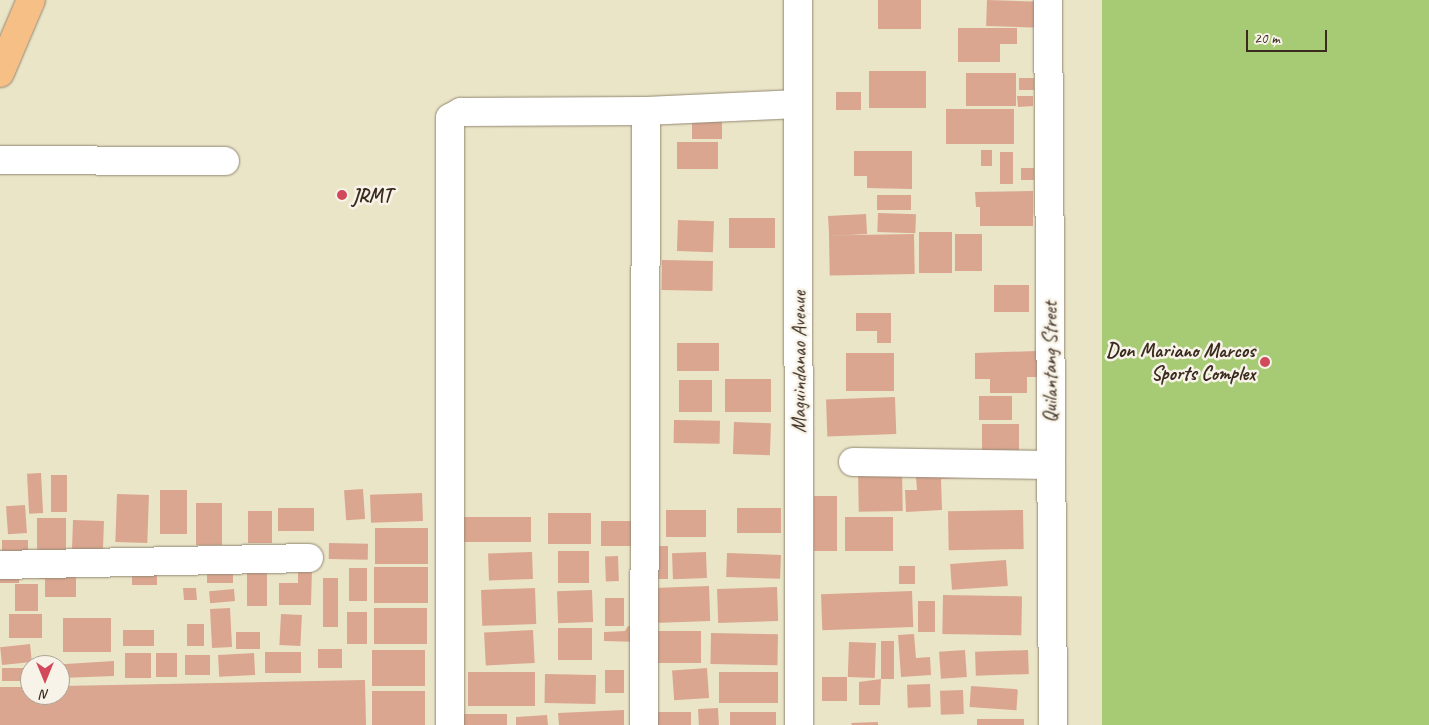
<!DOCTYPE html>
<style>
body{margin:0}
#map{position:relative;width:1429px;height:725px;overflow:hidden;background:#ebe5c8;font-family:Caveat,sans-serif}
div>[style]{position:absolute}
.green>*{inset:0;background:#a7cb75;transform-origin:0 0}
.building>*{inset:0;background:#daa690;transform-origin:0 0}
.roads{filter:drop-shadow(0 0 1px #938873) drop-shadow(0 0 1px #938873)}
.minor>*{height:28px;margin:-14px;padding:0 14px;transform-origin:14px;border-radius:14px;background:#fff}
.major>*{height:28px;margin:-14px;padding:0 14px;transform-origin:14px;border-radius:14px;background:#f5bf86}
.dots>*{width:14px;height:14px;translate:-50% -50%;box-sizing:border-box;border:2px solid #f7f3e8;border-radius:50%}
span{translate:-50% -50%;white-space:nowrap;text-align:center;line-height:1.15;-webkit-text-stroke:5px #f7f3e8;paint-order:stroke}
.poi-label{font-size:20px;color:#3b2a1e;font-weight:700}
.left{translate:0 -50%;text-align:left}
.right{translate:-100% -50%;text-align:right}
.street-label{font-size:20px;color:#3b2a1e}
.north{position:absolute;left:20px;top:655px;width:50px;height:50px;box-sizing:border-box;background:#f7f3e8;border:1px solid #aca397;border-radius:50%;rotate:180deg;font-size:14px;font-weight:700;line-height:20px;text-align:center;color:#3b2a1e}
.north::after{content:'';display:block;margin:auto;width:18px;height:22px;background:#d1495b;clip-path:polygon(50% 0,100% 100%,50% 72%,0 100%)}
.scale{position:absolute;left:1246px;top:30px;width:81px;height:22px;box-sizing:border-box;border:2px solid #3b2a1e;border-top:0;padding-left:6px;font-size:15px;line-height:18px;white-space:nowrap;color:#3b2a1e;-webkit-text-stroke:4px #f7f3e8;paint-order:stroke}
</style>
<div id="map">
<div class="green">
<div style="left:1102px;top:0;width:327px;height:725px"></div>
</div>
<div class="building">
<div style="left:878px;top:0;width:43px;height:29px"></div>
<div style="left:987px;top:0;width:53px;height:26px;rotate:2deg"></div>
<div style="clip-path:polygon(958px 28px,1017px 28px,1017px 44px,1000px 44px,1000px 62px,958px 62px)"></div>
<div style="left:869px;top:71px;width:57px;height:37px"></div>
<div style="left:966px;top:73px;width:50px;height:33px"></div>
<div style="left:1019px;top:78px;width:15px;height:12px"></div>
<div style="left:836px;top:92px;width:25px;height:18px"></div>
<div style="clip-path:polygon(1017px 96px,1033px 96px,1033px 106px,1018px 107px)"></div>
<div style="left:946px;top:109px;width:68px;height:35px"></div>
<div style="left:692px;top:120px;width:30px;height:19px"></div>
<div style="left:677px;top:142px;width:41px;height:27px"></div>
<div style="left:981px;top:150px;width:11px;height:16px"></div>
<div style="clip-path:polygon(854px 151px,912px 151px,912px 189px,867px 188px,867px 176px,854px 176px)"></div>
<div style="left:1000px;top:152px;width:13px;height:32px"></div>
<div style="left:1021px;top:168px;width:13px;height:12px"></div>
<div style="clip-path:polygon(1033px 191px,1033px 226px,980px 226px,980px 207px,976px 207px,975px 192px)"></div>
<div style="left:877px;top:195px;width:34px;height:15px"></div>
<div style="left:878px;top:213px;width:38px;height:19px;rotate:2deg"></div>
<div style="left:866px;top:214px;width:20px;height:38px;rotate:87deg"></div>
<div style="left:729px;top:218px;width:46px;height:30px"></div>
<div style="left:678px;top:220px;width:36px;height:31px;rotate:2deg"></div>
<div style="left:919px;top:232px;width:33px;height:41px"></div>
<div style="left:914px;top:234px;width:40px;height:85px;rotate:89deg"></div>
<div style="left:955px;top:234px;width:27px;height:37px"></div>
<div style="left:662px;top:260px;width:51px;height:30px;rotate:1deg"></div>
<div style="left:994px;top:285px;width:35px;height:27px"></div>
<div style="clip-path:polygon(856px 313px,891px 313px,891px 343px,877px 343px,877px 331px,856px 331px)"></div>
<div style="left:677px;top:343px;width:42px;height:28px"></div>
<div style="clip-path:polygon(1037px 351px,1037px 377px,1027px 377px,1027px 393px,990px 393px,990px 379px,975px 379px,975px 353px)"></div>
<div style="left:846px;top:353px;width:48px;height:38px"></div>
<div style="left:771px;top:379px;width:33px;height:46px;rotate:90deg"></div>
<div style="left:679px;top:380px;width:33px;height:32px"></div>
<div style="left:979px;top:396px;width:33px;height:24px"></div>
<div style="left:895px;top:397px;width:37px;height:69px;rotate:88deg"></div>
<div style="left:674px;top:420px;width:46px;height:23px;rotate:1deg"></div>
<div style="left:734px;top:422px;width:37px;height:32px;rotate:2deg"></div>
<div style="left:982px;top:424px;width:37px;height:26px"></div>
<div style="clip-path:polygon(964px 468px,964px 478px,941px 479px,942px 510px,906px 512px,905px 490px,917px 490px,916px 477px)"></div>
<div style="left:902px;top:469px;width:42px;height:44px;rotate:89deg"></div>
<div style="left:41px;top:473px;width:40px;height:14px;rotate:87deg"></div>
<div style="left:51px;top:475px;width:16px;height:37px"></div>
<div style="left:363px;top:489px;width:30px;height:19px;rotate:86deg"></div>
<div style="left:160px;top:490px;width:27px;height:44px"></div>
<div style="left:422px;top:493px;width:28px;height:52px;rotate:88deg"></div>
<div style="left:117px;top:494px;width:32px;height:48px;rotate:2deg"></div>
<div style="left:814px;top:496px;width:23px;height:55px"></div>
<div style="left:196px;top:503px;width:26px;height:42px"></div>
<div style="left:25px;top:505px;width:28px;height:19px;rotate:86deg"></div>
<div style="left:278px;top:508px;width:36px;height:23px"></div>
<div style="left:781px;top:508px;width:25px;height:44px;rotate:90deg"></div>
<div style="left:666px;top:510px;width:40px;height:27px"></div>
<div style="left:1023px;top:510px;width:39px;height:75px;rotate:89deg"></div>
<div style="left:248px;top:511px;width:24px;height:32px"></div>
<div style="left:548px;top:513px;width:43px;height:31px"></div>
<div style="left:461px;top:517px;width:70px;height:25px"></div>
<div style="left:845px;top:517px;width:48px;height:34px"></div>
<div style="left:37px;top:518px;width:29px;height:37px"></div>
<div style="left:73px;top:520px;width:31px;height:29px;rotate:2deg"></div>
<div style="left:601px;top:521px;width:37px;height:25px"></div>
<div style="left:375px;top:528px;width:53px;height:36px"></div>
<div style="left:2px;top:540px;width:26px;height:15px"></div>
<div style="left:329px;top:543px;width:39px;height:16px;rotate:1deg"></div>
<div style="left:648px;top:546px;width:20px;height:33px"></div>
<div style="left:558px;top:551px;width:31px;height:32px"></div>
<div style="left:532px;top:552px;width:27px;height:44px;rotate:88deg"></div>
<div style="left:706px;top:552px;width:26px;height:34px;rotate:88deg"></div>
<div style="left:727px;top:553px;width:54px;height:24px;rotate:2deg"></div>
<div style="left:618px;top:556px;width:25px;height:13px;rotate:88deg"></div>
<div style="left:1006px;top:560px;width:26px;height:56px;rotate:86deg"></div>
<div style="left:207px;top:564px;width:26px;height:19px"></div>
<div style="left:899px;top:566px;width:16px;height:18px"></div>
<div style="left:374px;top:567px;width:54px;height:36px"></div>
<div style="clip-path:polygon(39px 568px,76px 568px,76px 597px,45px 597px,45px 579px,39px 579px)"></div>
<div style="left:132px;top:568px;width:25px;height:17px"></div>
<div style="left:247px;top:568px;width:20px;height:38px"></div>
<div style="clip-path:polygon(298px 568px,312px 568px,311px 605px,279px 605px,279px 583px,298px 583px)"></div>
<div style="left:349px;top:568px;width:18px;height:33px"></div>
<div style="left:19px;top:570px;width:13px;height:19px;rotate:90deg"></div>
<div style="left:323px;top:578px;width:15px;height:49px"></div>
<div style="left:15px;top:584px;width:23px;height:27px"></div>
<div style="left:709px;top:586px;width:35px;height:56px;rotate:88deg"></div>
<div style="left:777px;top:587px;width:34px;height:60px;rotate:88deg"></div>
<div style="clip-path:polygon(183px 588px,196px 588px,197px 600px,184px 600px)"></div>
<div style="left:535px;top:588px;width:36px;height:54px;rotate:88deg"></div>
<div style="left:234px;top:589px;width:12px;height:25px;rotate:85deg"></div>
<div style="left:592px;top:590px;width:32px;height:35px;rotate:88deg"></div>
<div style="left:912px;top:591px;width:36px;height:91px;rotate:88deg"></div>
<div style="left:943px;top:595px;width:79px;height:39px;rotate:1deg"></div>
<div style="left:605px;top:598px;width:19px;height:28px"></div>
<div style="left:918px;top:601px;width:17px;height:31px"></div>
<div style="left:230px;top:608px;width:39px;height:20px;rotate:87deg"></div>
<div style="left:374px;top:608px;width:53px;height:36px"></div>
<div style="left:347px;top:612px;width:20px;height:32px"></div>
<div style="left:42px;top:614px;width:24px;height:33px;rotate:90deg"></div>
<div style="left:281px;top:614px;width:21px;height:31px;rotate:3deg"></div>
<div style="left:63px;top:618px;width:48px;height:34px"></div>
<div style="left:187px;top:624px;width:17px;height:22px"></div>
<div style="clip-path:polygon(628px 626px,639px 627px,639px 642px,604px 641px,604px 632px,625px 631px)"></div>
<div style="left:558px;top:628px;width:34px;height:32px"></div>
<div style="left:123px;top:630px;width:31px;height:16px"></div>
<div style="left:533px;top:630px;width:33px;height:49px;rotate:87deg"></div>
<div style="left:651px;top:631px;width:50px;height:32px"></div>
<div style="left:236px;top:632px;width:24px;height:17px"></div>
<div style="left:711px;top:633px;width:67px;height:31px;rotate:1deg"></div>
<div style="clip-path:polygon(914px 634px,916px 658px,930px 657px,931px 675px,901px 677px,898px 635px)"></div>
<div style="left:881px;top:641px;width:13px;height:38px"></div>
<div style="left:849px;top:642px;width:27px;height:35px;rotate:2deg"></div>
<div style="left:30px;top:644px;width:18px;height:30px;rotate:84deg"></div>
<div style="left:318px;top:649px;width:24px;height:19px"></div>
<div style="left:372px;top:650px;width:53px;height:36px"></div>
<div style="left:965px;top:650px;width:27px;height:26px;rotate:86deg"></div>
<div style="left:1028px;top:650px;width:24px;height:53px;rotate:88deg"></div>
<div style="left:265px;top:652px;width:36px;height:21px"></div>
<div style="left:125px;top:653px;width:26px;height:25px"></div>
<div style="left:156px;top:653px;width:21px;height:24px"></div>
<div style="left:254px;top:653px;width:22px;height:36px;rotate:87deg"></div>
<div style="left:210px;top:655px;width:20px;height:25px;rotate:90deg"></div>
<div style="clip-path:polygon(114px 661px,114px 676px,60px 678px,60px 665px,49px 665px)"></div>
<div style="left:2px;top:668px;width:28px;height:13px"></div>
<div style="left:707px;top:668px;width:30px;height:35px;rotate:86deg"></div>
<div style="left:605px;top:670px;width:19px;height:23px"></div>
<div style="left:535px;top:672px;width:34px;height:67px;rotate:90deg"></div>
<div style="left:719px;top:672px;width:59px;height:31px"></div>
<div style="left:545px;top:674px;width:51px;height:29px;rotate:1deg"></div>
<div style="left:822px;top:677px;width:25px;height:24px"></div>
<div style="clip-path:polygon(881px 679px,880px 705px,859px 705px,859px 682px)"></div>
<div style="clip-path:polygon(365px 680px,366px 725px,0 725px,0 687px,30px 687px,30px 695px,60px 695px,60px 686px)"></div>
<div style="left:930px;top:684px;width:23px;height:23px;rotate:88deg"></div>
<div style="left:971px;top:686px;width:47px;height:21px;rotate:4deg"></div>
<div style="left:963px;top:690px;width:24px;height:23px;rotate:88deg"></div>
<div style="left:372px;top:691px;width:53px;height:34px"></div>
<div style="left:718px;top:708px;width:17px;height:20px;rotate:87deg"></div>
<div style="clip-path:polygon(624px 710px,624px 725px,559px 725px,558px 713px)"></div>
<div style="left:691px;top:712px;width:13px;height:38px;rotate:90deg"></div>
<div style="left:776px;top:712px;width:13px;height:46px;rotate:90deg"></div>
<div style="left:458px;top:714px;width:49px;height:11px"></div>
<div style="clip-path:polygon(547px 715px,548px 725px,516px 725px,516px 717px)"></div>
<div style="left:977px;top:719px;width:47px;height:6px"></div>
<div style="clip-path:polygon(878px 722px,878px 725px,852px 725px,851px 723px)"></div>
</div>
<div class="roads">
<div class="minor">
<div style="left:798px;top:0;width:725px;rotate:89.92deg"></div>
<div style="left:1048px;top:0;width:725px;rotate:89.6deg"></div>
<div style="left:0;top:160px;width:225px;rotate:0.3deg"></div>
<div style="left:853px;top:462px;width:198px;rotate:0.9deg"></div>
<div style="left:0;top:565px;width:309px;rotate:-1.3deg"></div>
<div style="left:450px;top:725px;width:607px;rotate:-90deg"></div>
<div style="left:450px;top:118px;width:13px;rotate:-29deg"></div>
<div style="left:461px;top:112px;width:185px;rotate:-0.3deg"></div>
<div style="left:646px;top:111px;width:152px;rotate:-2.6deg"></div>
<div style="left:644px;top:725px;width:614px;rotate:-89.81deg"></div>
</div>
<div class="major">
<div style="left:0;top:73px;width:79px;rotate:-67deg"></div>
</div>
</div>
<div class="dots">
<div style="left:342px;top:195px;background:#d1495b"></div>
<div style="left:1265px;top:362px;background:#d1495b"></div>
</div>
<div class="poi-label">
<span class="left" style="left:352px;top:195px">JRMT</span>
<span class="right" style="left:1255px;top:362px">Don Mariano Marcos<br>Sports Complex</span>
</div>
<div class="street-label">
<span style="left:799px;top:362px;rotate:-90deg">Maguindanao Avenue</span>
<span style="left:1050px;top:362px;rotate:-90deg">Quilantang Street</span>
</div>
<div class="north">N</div>
<div class="scale">20 m</div>
</div>
